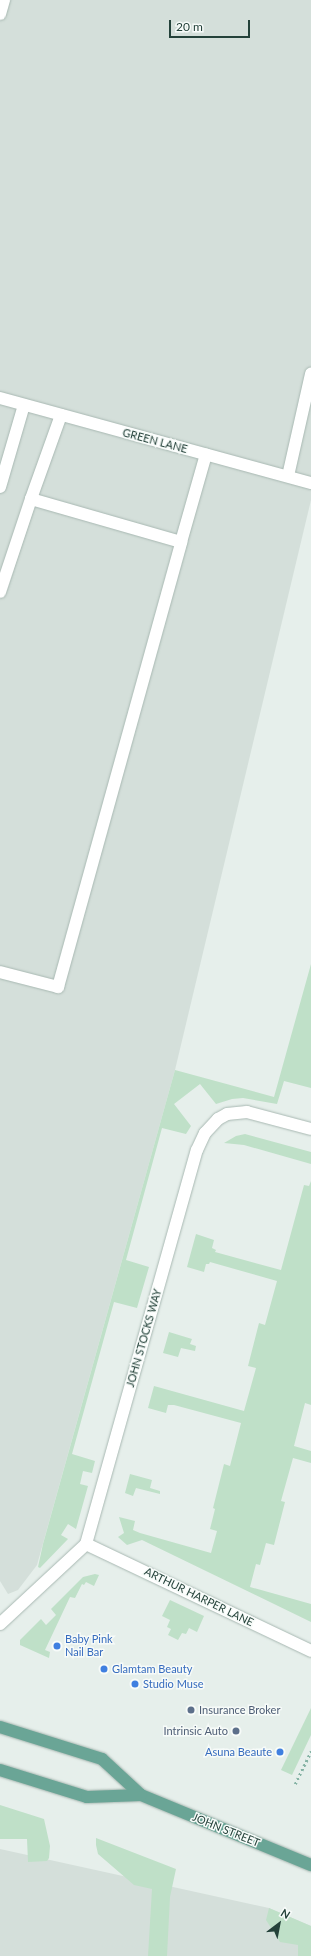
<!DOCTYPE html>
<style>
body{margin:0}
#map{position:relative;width:311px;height:1956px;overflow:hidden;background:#e6efeb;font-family:Lato,sans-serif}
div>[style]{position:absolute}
.built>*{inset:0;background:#d4dfda}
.green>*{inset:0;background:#bfe0c8}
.path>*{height:2.5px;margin-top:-1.25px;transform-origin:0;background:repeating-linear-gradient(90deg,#86b3a5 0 2px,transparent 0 5px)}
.roads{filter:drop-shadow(0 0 1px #a8b8b2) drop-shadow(0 0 1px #a8b8b2)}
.minor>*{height:12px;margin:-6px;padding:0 6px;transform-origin:6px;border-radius:6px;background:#fff}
.major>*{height:12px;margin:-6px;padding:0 6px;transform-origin:6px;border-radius:6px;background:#6aa596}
.dots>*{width:11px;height:11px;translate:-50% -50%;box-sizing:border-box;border:2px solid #f7fbf9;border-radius:50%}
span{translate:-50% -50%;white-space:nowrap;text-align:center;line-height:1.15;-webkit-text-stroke:3px #f7fbf9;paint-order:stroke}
.street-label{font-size:11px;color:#24423a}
.shop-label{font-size:11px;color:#366cbe}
.left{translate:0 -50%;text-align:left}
.right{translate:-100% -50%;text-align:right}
.service-label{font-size:11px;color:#4e5e75}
.north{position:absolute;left:259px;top:1904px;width:40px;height:40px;-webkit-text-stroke:3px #f7fbf9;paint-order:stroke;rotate:32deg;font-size:11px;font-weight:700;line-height:16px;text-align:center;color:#24423a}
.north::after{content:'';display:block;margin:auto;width:14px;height:18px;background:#24423a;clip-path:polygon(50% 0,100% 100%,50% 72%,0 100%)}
.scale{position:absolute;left:169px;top:20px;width:81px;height:18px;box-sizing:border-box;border:2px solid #24423a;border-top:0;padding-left:5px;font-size:12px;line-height:14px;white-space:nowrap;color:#24423a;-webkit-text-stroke:3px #f7fbf9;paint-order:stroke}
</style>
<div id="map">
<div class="built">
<div style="clip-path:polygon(0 0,311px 0,311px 500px,175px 1070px,37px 1565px,18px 1590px,8px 1594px,0 1581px)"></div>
<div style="clip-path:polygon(0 1849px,269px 1908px,311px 1926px,311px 1956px,0 1956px)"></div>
</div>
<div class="green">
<div style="clip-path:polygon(311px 964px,311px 1088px,284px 1081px,277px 1104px,243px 1098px,232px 1099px,216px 1104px,200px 1084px,174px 1104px,191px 1126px,186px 1134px,162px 1128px,126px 1260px,149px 1267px,137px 1308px,114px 1302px,72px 1454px,95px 1461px,92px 1473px,83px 1471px,80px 1484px,88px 1486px,76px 1529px,68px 1524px,61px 1535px,68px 1539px,40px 1568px,38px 1567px,43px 1544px,175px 1070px,274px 1097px)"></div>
<div style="clip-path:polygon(245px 1134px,311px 1152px,311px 1164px,244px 1145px,224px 1143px,236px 1136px)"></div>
<div style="clip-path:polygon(311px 1181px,311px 1405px,305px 1403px,294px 1446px,311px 1451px,311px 1463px,293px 1458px,281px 1501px,285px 1502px,274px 1545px,266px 1543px,260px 1565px,256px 1564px,250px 1587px,311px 1604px,311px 1622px,142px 1540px,127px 1545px,118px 1537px,124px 1533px,119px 1517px,135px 1521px,133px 1530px,140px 1533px,211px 1553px,217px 1531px,210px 1529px,215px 1509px,213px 1508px,224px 1464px,230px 1466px,241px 1423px,174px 1405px,168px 1405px,166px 1413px,148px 1408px,154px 1386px,244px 1411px,256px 1368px,248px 1366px,259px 1323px,265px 1325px,277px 1281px,210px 1262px,209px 1264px,206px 1264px,204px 1272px,187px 1267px,196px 1234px,214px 1240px,212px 1248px,216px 1250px,215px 1252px,281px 1270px,304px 1185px,309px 1186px)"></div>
<div style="clip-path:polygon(169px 1332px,192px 1339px,190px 1344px,196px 1346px,195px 1351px,181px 1348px,178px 1357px,163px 1353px)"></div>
<div style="clip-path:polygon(130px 1474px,152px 1480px,150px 1488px,160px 1491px,160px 1494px,136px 1488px,133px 1496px,125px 1493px)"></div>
<div style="clip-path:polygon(95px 1574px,99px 1575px,94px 1586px,86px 1582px,84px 1585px,82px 1584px,75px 1598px,70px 1597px,45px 1650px,50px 1652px,49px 1658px,20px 1645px,20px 1640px,41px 1619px,46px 1625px,56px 1615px,51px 1609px,83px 1577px)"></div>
<div style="clip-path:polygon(170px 1600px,204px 1616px,197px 1632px,189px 1628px,186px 1634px,182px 1633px,178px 1640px,168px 1635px,171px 1629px,167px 1627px,170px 1620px,162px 1616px)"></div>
<div style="clip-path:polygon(311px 1708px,311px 1735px,292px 1775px,281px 1770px)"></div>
<div style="clip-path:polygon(0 1805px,44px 1819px,50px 1846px,49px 1858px,47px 1861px,28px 1862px,27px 1839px,0 1839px)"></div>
<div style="clip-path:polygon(96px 1838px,176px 1869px,170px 1897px,167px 1956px,148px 1956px,152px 1889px,134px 1885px,98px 1854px,96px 1845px)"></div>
<div style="clip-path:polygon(269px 1908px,311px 1926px,311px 1956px,298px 1956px,298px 1945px,280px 1942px,266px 1920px)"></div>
</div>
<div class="path">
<div style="left:295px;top:1784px;width:37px;rotate:-64deg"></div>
</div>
<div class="roads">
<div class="minor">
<div style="left:0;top:14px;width:15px;rotate:-74deg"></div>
<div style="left:0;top:398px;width:322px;rotate:15.3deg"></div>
<div style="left:61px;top:415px;width:89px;rotate:109.7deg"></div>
<div style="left:31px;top:499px;width:156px;rotate:16deg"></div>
<div style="left:181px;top:542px;width:91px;rotate:-74.1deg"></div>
<div style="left:288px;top:476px;width:105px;rotate:-77.3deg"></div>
<div style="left:0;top:487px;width:85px;rotate:-73.7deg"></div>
<div style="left:0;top:592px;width:98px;rotate:-71.6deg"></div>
<div style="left:0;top:972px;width:60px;rotate:14.5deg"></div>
<div style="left:58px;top:987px;width:462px;rotate:-74.5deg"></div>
<div style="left:86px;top:1544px;width:249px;rotate:25.4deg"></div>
<div style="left:0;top:1624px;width:117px;rotate:-42.9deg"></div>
<div style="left:86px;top:1544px;width:409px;rotate:-74.3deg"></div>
<div style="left:197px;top:1150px;width:19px;rotate:-65deg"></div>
<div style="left:205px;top:1133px;width:19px;rotate:-47deg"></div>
<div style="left:218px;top:1119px;width:10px;rotate:-29deg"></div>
<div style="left:227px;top:1114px;width:20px;rotate:-6deg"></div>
<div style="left:247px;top:1112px;width:66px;rotate:14.9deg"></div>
</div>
<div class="major">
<div style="left:0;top:1727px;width:107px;rotate:17.4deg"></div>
<div style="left:102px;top:1759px;width:53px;rotate:42.7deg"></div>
<div style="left:141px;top:1795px;width:184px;rotate:22.4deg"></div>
<div style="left:0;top:1770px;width:91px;rotate:17.2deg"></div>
<div style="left:87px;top:1797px;width:54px;rotate:-2.1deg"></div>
</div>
</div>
<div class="dots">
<div style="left:57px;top:1646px;background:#3f7fe0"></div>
<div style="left:104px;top:1669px;background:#3f7fe0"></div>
<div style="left:135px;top:1684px;background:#3f7fe0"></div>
<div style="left:191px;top:1710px;background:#5c6f8a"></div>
<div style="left:236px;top:1731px;background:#5c6f8a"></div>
<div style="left:280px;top:1752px;background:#3f7fe0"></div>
</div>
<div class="street-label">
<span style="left:155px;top:441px;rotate:15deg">GREEN LANE</span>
<span style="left:144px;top:1338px;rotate:-74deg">JOHN STOCKS WAY</span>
<span style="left:199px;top:1597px;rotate:26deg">ARTHUR HARPER LANE</span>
<span style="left:226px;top:1830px;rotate:22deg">JOHN STREET</span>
</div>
<div class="shop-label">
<span class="left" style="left:65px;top:1646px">Baby Pink<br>Nail Bar</span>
<span class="left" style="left:112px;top:1669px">Glamtam Beauty</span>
<span class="left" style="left:143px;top:1684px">Studio Muse</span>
<span class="right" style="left:272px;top:1752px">Asuna Beaute</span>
</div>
<div class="service-label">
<span class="left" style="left:199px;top:1710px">Insurance Broker</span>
<span class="right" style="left:228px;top:1731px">Intrinsic Auto</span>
</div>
<div class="north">N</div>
<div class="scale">20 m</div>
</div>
